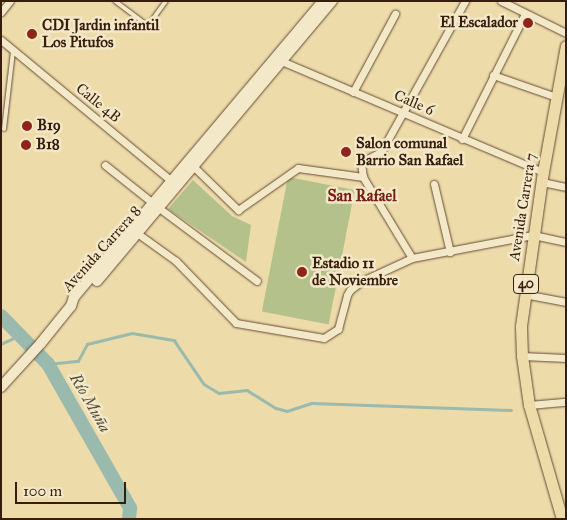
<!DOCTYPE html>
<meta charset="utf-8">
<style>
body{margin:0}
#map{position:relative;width:567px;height:520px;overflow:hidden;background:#eddbaa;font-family:"IM FELL Great Primer",serif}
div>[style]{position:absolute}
.green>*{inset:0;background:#b4c18b;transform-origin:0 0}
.stream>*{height:2.5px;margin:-1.25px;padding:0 1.25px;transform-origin:1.25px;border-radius:1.25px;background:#9abaae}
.river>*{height:14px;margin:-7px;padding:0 7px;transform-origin:7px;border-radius:7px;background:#9abaae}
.roads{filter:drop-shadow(0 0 1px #654c34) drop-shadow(0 0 1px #654c34)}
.lane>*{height:4px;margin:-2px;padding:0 2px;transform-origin:2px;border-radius:2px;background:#f3e8c8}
.street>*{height:7px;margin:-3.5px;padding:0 3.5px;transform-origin:3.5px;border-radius:3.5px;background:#f3e8c8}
.secondary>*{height:10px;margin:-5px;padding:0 5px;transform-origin:5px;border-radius:5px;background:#f3e8c8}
.primary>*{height:11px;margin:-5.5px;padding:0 5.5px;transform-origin:5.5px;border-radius:5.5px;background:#eddbaa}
.dots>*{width:14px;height:14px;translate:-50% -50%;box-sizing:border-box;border:2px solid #f3e8c8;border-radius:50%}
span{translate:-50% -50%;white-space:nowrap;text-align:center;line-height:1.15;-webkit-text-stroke:5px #f3e8c8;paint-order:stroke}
.shield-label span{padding:1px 4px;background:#f3e8c8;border:1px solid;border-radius:4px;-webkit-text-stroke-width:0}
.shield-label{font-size:14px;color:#381d0c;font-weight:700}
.poi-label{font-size:15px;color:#381d0c;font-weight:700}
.right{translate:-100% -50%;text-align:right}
.left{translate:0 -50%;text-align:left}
.street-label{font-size:15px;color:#381d0c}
.neighbourhood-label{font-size:16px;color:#7a1f14;font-weight:700}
.water-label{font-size:16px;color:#554c3d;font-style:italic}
.frame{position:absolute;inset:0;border:2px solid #381d0c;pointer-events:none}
.scale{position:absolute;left:15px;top:482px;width:111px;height:22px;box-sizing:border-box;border:2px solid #381d0c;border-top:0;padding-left:6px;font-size:15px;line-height:18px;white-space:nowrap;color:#381d0c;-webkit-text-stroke:4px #f3e8c8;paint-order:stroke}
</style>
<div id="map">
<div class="green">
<div style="left:288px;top:177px;width:68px;height:137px;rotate:11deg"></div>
<div style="clip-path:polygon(193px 180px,232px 216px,251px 225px,246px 262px,168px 209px)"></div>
</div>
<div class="stream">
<div style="left:1px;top:344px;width:21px;rotate:-25deg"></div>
<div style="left:48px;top:364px;width:30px;rotate:-6deg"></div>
<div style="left:78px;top:361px;width:19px;rotate:-62deg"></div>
<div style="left:87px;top:344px;width:46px;rotate:-13.7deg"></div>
<div style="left:132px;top:333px;width:43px;rotate:9.5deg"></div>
<div style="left:174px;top:340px;width:53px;rotate:55.7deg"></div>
<div style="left:204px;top:384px;width:17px;rotate:31deg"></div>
<div style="left:219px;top:393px;width:28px;rotate:-6deg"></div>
<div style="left:247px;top:390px;width:34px;rotate:32deg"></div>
<div style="left:276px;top:408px;width:11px;rotate:15deg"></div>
<div style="left:287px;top:411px;width:26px;rotate:-18deg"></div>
<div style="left:312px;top:403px;width:199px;rotate:2deg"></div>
</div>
<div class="river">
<div style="left:1px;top:316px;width:67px;rotate:45.6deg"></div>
<div style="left:48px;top:364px;width:166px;rotate:60.3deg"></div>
<div style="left:130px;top:508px;width:11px;rotate:95deg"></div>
</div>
<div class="roads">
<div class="lane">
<div style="left:115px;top:1px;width:36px;rotate:37deg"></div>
<div style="left:144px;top:23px;width:6px"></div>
<div style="left:150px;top:23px;width:27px;rotate:-54deg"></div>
<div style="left:4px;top:129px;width:79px;rotate:-83.4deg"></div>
</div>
<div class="street">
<div style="left:501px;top:1px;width:72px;rotate:26.2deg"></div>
<div style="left:1px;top:12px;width:14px;rotate:-51deg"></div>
<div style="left:1px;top:40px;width:224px;rotate:39.6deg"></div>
<div style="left:279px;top:60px;width:287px;rotate:23deg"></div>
<div style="left:493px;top:75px;width:67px;rotate:19.2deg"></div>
<div style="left:353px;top:92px;width:89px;rotate:-61.7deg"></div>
<div style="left:462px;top:139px;width:140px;rotate:-63.3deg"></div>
<div style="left:105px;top:165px;width:61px;rotate:38.4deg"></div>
<div style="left:194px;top:167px;width:62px;rotate:44.3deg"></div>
<div style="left:238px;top:210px;width:73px;rotate:-35deg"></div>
<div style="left:298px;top:168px;width:66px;rotate:7.9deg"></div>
<div style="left:542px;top:182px;width:25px;rotate:12deg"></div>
<div style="left:434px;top:184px;width:70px;rotate:76.8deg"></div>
<div style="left:159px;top:208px;width:122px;rotate:36.7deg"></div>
<div style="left:137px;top:233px;width:48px;rotate:35.7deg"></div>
<div style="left:176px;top:261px;width:86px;rotate:45.9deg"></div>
<div style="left:236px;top:323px;width:89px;rotate:9.7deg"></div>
<div style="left:324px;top:338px;width:17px;rotate:-33deg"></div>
<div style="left:338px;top:329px;width:35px;rotate:-75deg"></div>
<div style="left:347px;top:295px;width:6px;rotate:-59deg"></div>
<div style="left:350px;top:290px;width:15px;rotate:-37deg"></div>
<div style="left:362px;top:281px;width:55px;rotate:-24.7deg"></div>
<div style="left:412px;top:258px;width:123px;rotate:-10.8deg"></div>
<div style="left:533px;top:235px;width:34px;rotate:12deg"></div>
<div style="left:412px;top:258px;width:95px;rotate:-121.2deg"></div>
<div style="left:363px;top:177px;width:15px;rotate:-98deg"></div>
<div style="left:361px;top:162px;width:22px;rotate:-27deg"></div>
<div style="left:381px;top:152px;width:173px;rotate:-60.9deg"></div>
<div style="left:524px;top:294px;width:43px;rotate:10.8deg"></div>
<div style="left:522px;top:356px;width:44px;rotate:2.6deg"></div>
<div style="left:529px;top:405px;width:37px;rotate:-5deg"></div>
</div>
<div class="secondary">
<div style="left:97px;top:281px;width:366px;rotate:-50deg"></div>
<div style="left:1px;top:387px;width:59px;rotate:-47.7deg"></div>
<div style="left:41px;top:343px;width:48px;rotate:-51deg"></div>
<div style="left:71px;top:306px;width:9px;rotate:-72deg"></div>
<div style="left:74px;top:297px;width:387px;rotate:-49.9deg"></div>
</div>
<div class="primary">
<div style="left:562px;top:519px;width:119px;rotate:-106.1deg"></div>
<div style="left:529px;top:405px;width:49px;rotate:-98.1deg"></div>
<div style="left:522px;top:356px;width:30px;rotate:-92deg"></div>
<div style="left:521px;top:326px;width:156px;rotate:-81.9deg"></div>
<div style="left:543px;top:172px;width:128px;rotate:-79.7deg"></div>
</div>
</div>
<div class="dots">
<div style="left:528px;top:23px;background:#8f2418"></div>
<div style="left:32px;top:34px;background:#8f2418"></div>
<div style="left:27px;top:126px;background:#8f2418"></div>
<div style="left:26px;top:145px;background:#8f2418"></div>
<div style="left:346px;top:152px;background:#8f2418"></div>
<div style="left:302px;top:272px;background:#8f2418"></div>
</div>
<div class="shield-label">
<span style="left:526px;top:284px">40</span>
</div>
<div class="poi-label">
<span class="right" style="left:518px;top:23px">El Escalador</span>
<span class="left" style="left:42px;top:34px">CDI Jardin infantil<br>Los Pitufos</span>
<span class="left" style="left:37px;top:126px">B19</span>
<span class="left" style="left:356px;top:152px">Salon comunal<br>Barrio San Rafael</span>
<span class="left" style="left:36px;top:145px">B18</span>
<span class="left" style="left:312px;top:272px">Estadio 11<br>de Noviembre</span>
</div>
<div class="street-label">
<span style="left:98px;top:103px;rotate:39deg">Calle 4B</span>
<span style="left:414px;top:103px;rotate:23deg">Calle 6</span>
<span style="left:523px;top:207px;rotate:-81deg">Avenida Carrera 7</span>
<span style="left:102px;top:249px;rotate:-48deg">Avenida Carrera 8</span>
</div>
<div class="neighbourhood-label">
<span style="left:362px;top:196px">San Rafael</span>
</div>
<div class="water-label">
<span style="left:90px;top:403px;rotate:60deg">Río Muña</span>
</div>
<div class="frame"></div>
<div class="scale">100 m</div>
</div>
